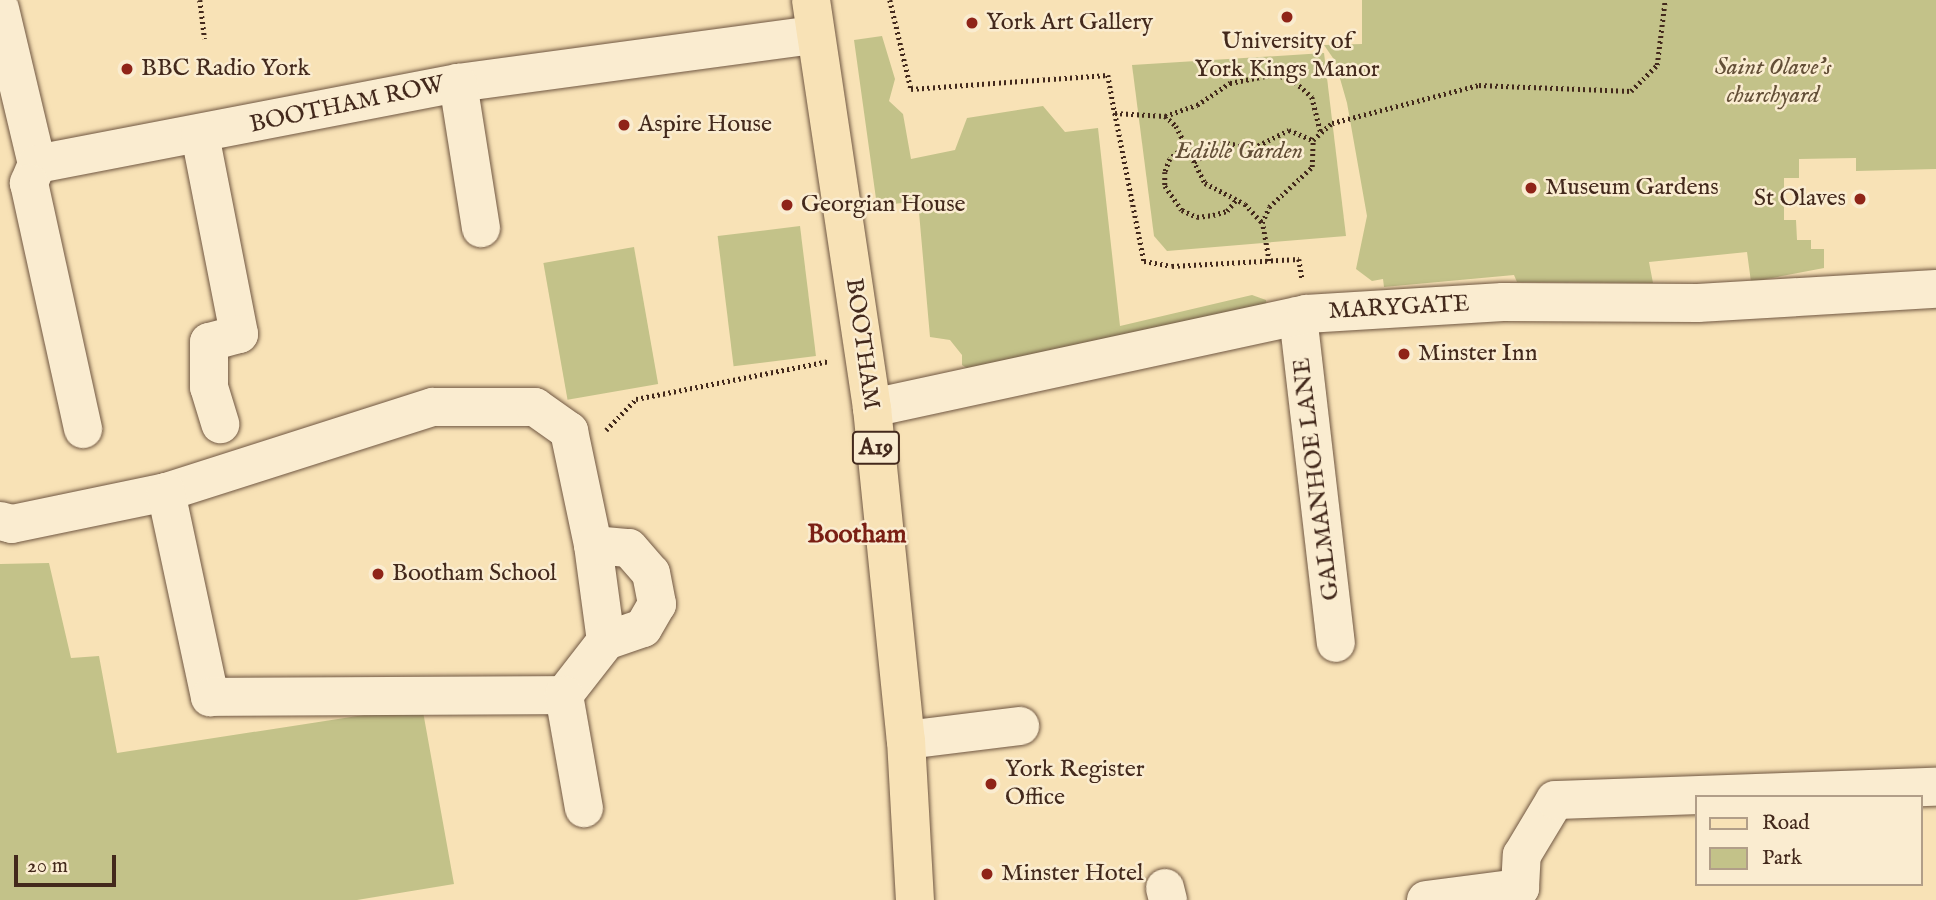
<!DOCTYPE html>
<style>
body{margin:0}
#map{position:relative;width:1936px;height:900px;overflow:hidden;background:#f8e2b6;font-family:"IM FELL English",serif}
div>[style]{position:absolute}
.green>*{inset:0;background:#c3c289;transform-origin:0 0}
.path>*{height:4.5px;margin-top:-2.25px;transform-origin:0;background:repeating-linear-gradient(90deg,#43291c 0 2px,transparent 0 5.5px)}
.roads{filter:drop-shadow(0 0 2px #705742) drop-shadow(0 0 2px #705742)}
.minor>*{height:38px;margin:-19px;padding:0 19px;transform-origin:19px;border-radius:19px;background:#faecd0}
.major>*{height:38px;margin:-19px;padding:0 19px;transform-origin:19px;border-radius:19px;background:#f8e2b6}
.dots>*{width:19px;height:19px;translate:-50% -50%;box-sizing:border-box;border:4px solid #faecd0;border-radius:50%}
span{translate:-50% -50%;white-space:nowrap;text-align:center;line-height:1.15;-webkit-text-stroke:5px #faecd0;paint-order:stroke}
.shield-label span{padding:2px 5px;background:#faecd0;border:2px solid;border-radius:5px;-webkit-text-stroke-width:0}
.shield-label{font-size:23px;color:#43291c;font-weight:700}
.poi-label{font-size:24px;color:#43291c}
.left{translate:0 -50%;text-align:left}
.right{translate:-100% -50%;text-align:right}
.park-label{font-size:24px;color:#634f37;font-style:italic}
.street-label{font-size:24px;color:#43291c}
.neighbourhood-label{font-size:26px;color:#7a1f14;font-weight:700}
.legend{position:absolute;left:1695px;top:795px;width:228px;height:91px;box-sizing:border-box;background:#faecd0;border:2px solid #b19e88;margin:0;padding:9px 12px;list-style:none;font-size:21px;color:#43291c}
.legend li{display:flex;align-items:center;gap:14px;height:35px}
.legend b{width:35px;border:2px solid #b19e88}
.scale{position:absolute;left:14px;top:855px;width:102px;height:32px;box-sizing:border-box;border:4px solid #43291c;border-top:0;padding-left:9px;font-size:21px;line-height:24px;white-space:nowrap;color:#43291c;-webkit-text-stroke:5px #faecd0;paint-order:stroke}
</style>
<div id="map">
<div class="green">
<div style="clip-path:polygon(1362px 0,1936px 0,1936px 169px,1856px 171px,1856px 158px,1799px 159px,1799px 178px,1784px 178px,1784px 220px,1796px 220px,1797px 240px,1811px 240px,1811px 249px,1824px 249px,1824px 268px,1751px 282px,1747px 252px,1649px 262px,1653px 283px,1517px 282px,1514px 275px,1384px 287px,1383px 279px,1372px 281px,1356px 269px,1367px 216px,1347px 103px,1335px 61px,1324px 45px,1362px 44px)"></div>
<div style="clip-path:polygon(882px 36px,895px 79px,889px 101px,903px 114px,911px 159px,955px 150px,967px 118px,1043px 106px,1065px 132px,1098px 128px,1120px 326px,1252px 295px,1266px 300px,1267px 308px,974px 373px,962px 365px,962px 355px,950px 340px,930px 337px,918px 201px,877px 206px,854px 40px)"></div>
<div style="clip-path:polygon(1324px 53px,1346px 236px,1167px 251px,1154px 236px,1132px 65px)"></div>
<div style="left:800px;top:226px;width:131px;height:83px;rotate:83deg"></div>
<div style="left:634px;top:247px;width:139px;height:92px;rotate:80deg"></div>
<div style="clip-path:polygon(49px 563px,71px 658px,99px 656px,117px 753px,422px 706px,454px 884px,357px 900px,0 900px,0 564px)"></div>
</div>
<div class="path">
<div style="left:200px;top:0;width:39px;rotate:83deg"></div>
<div style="left:890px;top:0;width:91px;rotate:76.7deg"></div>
<div style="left:911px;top:89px;width:197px;rotate:-4.1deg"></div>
<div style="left:1108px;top:75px;width:39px;rotate:80deg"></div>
<div style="left:1115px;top:113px;width:50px;rotate:3.4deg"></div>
<div style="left:1165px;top:116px;width:34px;rotate:-19deg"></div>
<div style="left:1197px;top:105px;width:40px;rotate:-34deg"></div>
<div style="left:1230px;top:83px;width:47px;rotate:-11.1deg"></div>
<div style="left:1276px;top:74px;width:21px;rotate:23deg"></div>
<div style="left:1295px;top:82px;width:23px;rotate:41deg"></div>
<div style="left:1312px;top:97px;width:36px;rotate:76deg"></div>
<div style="left:1115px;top:113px;width:151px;rotate:78.9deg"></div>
<div style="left:1144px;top:261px;width:28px;rotate:10deg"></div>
<div style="left:1172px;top:266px;width:127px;rotate:-3.2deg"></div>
<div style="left:1299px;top:259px;width:19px;rotate:81deg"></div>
<div style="left:1165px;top:116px;width:15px;rotate:42deg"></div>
<div style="left:1176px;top:126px;width:64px;rotate:63deg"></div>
<div style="left:1205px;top:183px;width:45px;rotate:27.7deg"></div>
<div style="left:1245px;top:204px;width:25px;rotate:47deg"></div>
<div style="left:1187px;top:145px;width:22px;rotate:141deg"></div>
<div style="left:1170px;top:159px;width:14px;rotate:111deg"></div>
<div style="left:1165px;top:172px;width:14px;rotate:90deg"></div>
<div style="left:1165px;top:186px;width:29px;rotate:55deg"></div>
<div style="left:1182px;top:210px;width:17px;rotate:25deg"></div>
<div style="left:1197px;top:217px;width:16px;rotate:-7deg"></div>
<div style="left:1213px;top:215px;width:15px;rotate:-16deg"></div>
<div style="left:1227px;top:211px;width:14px;rotate:-51deg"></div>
<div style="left:1194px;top:162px;width:34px;rotate:-36deg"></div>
<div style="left:1222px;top:142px;width:32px;rotate:11deg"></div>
<div style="left:1253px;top:148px;width:40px;rotate:-26.6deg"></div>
<div style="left:1289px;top:130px;width:26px;rotate:23deg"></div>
<div style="left:1269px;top:261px;width:39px;rotate:-100deg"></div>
<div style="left:1262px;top:223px;width:17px;rotate:-66deg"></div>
<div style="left:1269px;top:207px;width:59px;rotate:-42.9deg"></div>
<div style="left:1312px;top:167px;width:27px;rotate:-88deg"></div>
<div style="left:1313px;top:140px;width:25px;rotate:-42deg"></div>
<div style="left:1332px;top:123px;width:152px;rotate:-14.5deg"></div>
<div style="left:1479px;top:85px;width:152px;rotate:2.3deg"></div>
<div style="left:1631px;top:91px;width:37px;rotate:-45deg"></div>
<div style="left:1657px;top:65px;width:65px;rotate:-83deg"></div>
<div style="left:606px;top:430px;width:43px;rotate:-45.9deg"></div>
<div style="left:636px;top:399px;width:197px;rotate:-11.1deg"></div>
</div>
<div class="roads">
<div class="minor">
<div style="left:0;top:9px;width:159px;rotate:76.6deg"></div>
<div style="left:37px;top:164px;width:429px;rotate:-10.9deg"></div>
<div style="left:458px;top:83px;width:360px;rotate:-7.7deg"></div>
<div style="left:458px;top:83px;width:147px;rotate:81deg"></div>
<div style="left:200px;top:135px;width:203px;rotate:78.9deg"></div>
<div style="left:239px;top:334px;width:31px;rotate:165deg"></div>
<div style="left:209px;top:342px;width:45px;rotate:90deg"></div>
<div style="left:209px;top:387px;width:39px;rotate:73deg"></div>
<div style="left:37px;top:164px;width:21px;rotate:113deg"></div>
<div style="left:29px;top:183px;width:252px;rotate:77.6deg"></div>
<div style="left:1298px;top:316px;width:329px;rotate:83.4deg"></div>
<div style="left:872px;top:408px;width:444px;rotate:-12.2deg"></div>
<div style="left:1306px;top:314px;width:197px;rotate:-3.5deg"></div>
<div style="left:1503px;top:302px;width:195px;rotate:0.3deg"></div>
<div style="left:1698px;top:303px;width:238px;rotate:-3.4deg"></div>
<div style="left:166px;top:492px;width:280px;rotate:-17.7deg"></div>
<div style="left:433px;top:407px;width:102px"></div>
<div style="left:535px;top:407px;width:42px;rotate:35.2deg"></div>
<div style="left:569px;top:431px;width:116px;rotate:78.1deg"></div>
<div style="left:593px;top:545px;width:97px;rotate:82.3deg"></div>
<div style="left:606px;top:641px;width:68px;rotate:127.9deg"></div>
<div style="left:0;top:521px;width:12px;rotate:14deg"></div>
<div style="left:12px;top:524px;width:157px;rotate:-11.7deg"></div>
<div style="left:166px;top:492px;width:210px;rotate:77.9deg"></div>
<div style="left:210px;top:697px;width:354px;rotate:-0.3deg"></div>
<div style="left:564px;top:695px;width:115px;rotate:80deg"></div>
<div style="left:593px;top:545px;width:36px;rotate:5deg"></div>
<div style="left:629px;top:548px;width:33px;rotate:49deg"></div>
<div style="left:651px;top:573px;width:32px;rotate:79deg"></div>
<div style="left:657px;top:604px;width:28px;rotate:120deg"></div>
<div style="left:643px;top:628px;width:39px;rotate:161deg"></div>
<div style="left:906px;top:740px;width:115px;rotate:-7deg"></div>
<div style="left:1165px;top:888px;width:12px;rotate:76deg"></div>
<div style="left:1426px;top:900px;width:95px;rotate:-7.3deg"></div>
<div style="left:1520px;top:888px;width:33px;rotate:-87deg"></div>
<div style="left:1522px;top:855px;width:64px;rotate:-59deg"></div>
<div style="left:1555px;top:800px;width:381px;rotate:-2deg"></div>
</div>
<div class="major">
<div style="left:811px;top:0;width:413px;rotate:81.5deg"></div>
<div style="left:872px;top:408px;width:334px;rotate:84.2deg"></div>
<div style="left:906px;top:740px;width:160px;rotate:86.8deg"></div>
</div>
</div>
<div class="dots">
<div style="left:1287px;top:17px;background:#8f2418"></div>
<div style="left:972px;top:23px;background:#8f2418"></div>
<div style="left:127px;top:69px;background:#8f2418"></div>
<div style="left:624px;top:125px;background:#8f2418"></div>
<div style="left:1531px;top:188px;background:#8f2418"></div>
<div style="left:1860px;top:199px;background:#8f2418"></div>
<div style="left:787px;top:205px;background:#8f2418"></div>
<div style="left:1404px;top:354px;background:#8f2418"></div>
<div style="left:378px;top:574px;background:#8f2418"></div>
<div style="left:991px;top:784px;background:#8f2418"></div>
<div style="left:987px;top:874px;background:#8f2418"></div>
</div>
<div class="shield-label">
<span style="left:876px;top:448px">A19</span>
</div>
<div class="poi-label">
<span class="left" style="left:986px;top:23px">York Art Gallery</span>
<span style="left:1287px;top:56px">University of<br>York Kings Manor</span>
<span class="left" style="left:141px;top:69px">BBC Radio York</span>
<span class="left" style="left:638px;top:125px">Aspire House</span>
<span class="left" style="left:1545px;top:188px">Museum Gardens</span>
<span class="right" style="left:1846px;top:199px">St Olaves</span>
<span class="left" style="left:801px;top:205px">Georgian House</span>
<span class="left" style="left:1418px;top:354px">Minster Inn</span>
<span class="left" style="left:392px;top:574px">Bootham School</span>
<span class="left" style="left:1005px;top:784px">York Register<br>Office</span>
<span class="left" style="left:1001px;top:874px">Minster Hotel</span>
</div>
<div class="park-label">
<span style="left:1773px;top:82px">Saint Olave's<br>churchyard</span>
<span style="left:1239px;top:152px">Edible Garden</span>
</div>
<div class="street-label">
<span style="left:347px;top:105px;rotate:-12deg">BOOTHAM ROW</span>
<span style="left:1399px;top:308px;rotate:-3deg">MARYGATE</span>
<span style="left:862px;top:344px;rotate:82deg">BOOTHAM</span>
<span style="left:1317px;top:479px;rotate:-97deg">GALMANHOE LANE</span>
</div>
<div class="neighbourhood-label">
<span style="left:857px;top:535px">Bootham</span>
</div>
<ul class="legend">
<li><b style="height:9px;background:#f8e2b6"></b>Road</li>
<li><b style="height:19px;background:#c3c289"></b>Park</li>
</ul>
<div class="scale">20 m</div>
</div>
